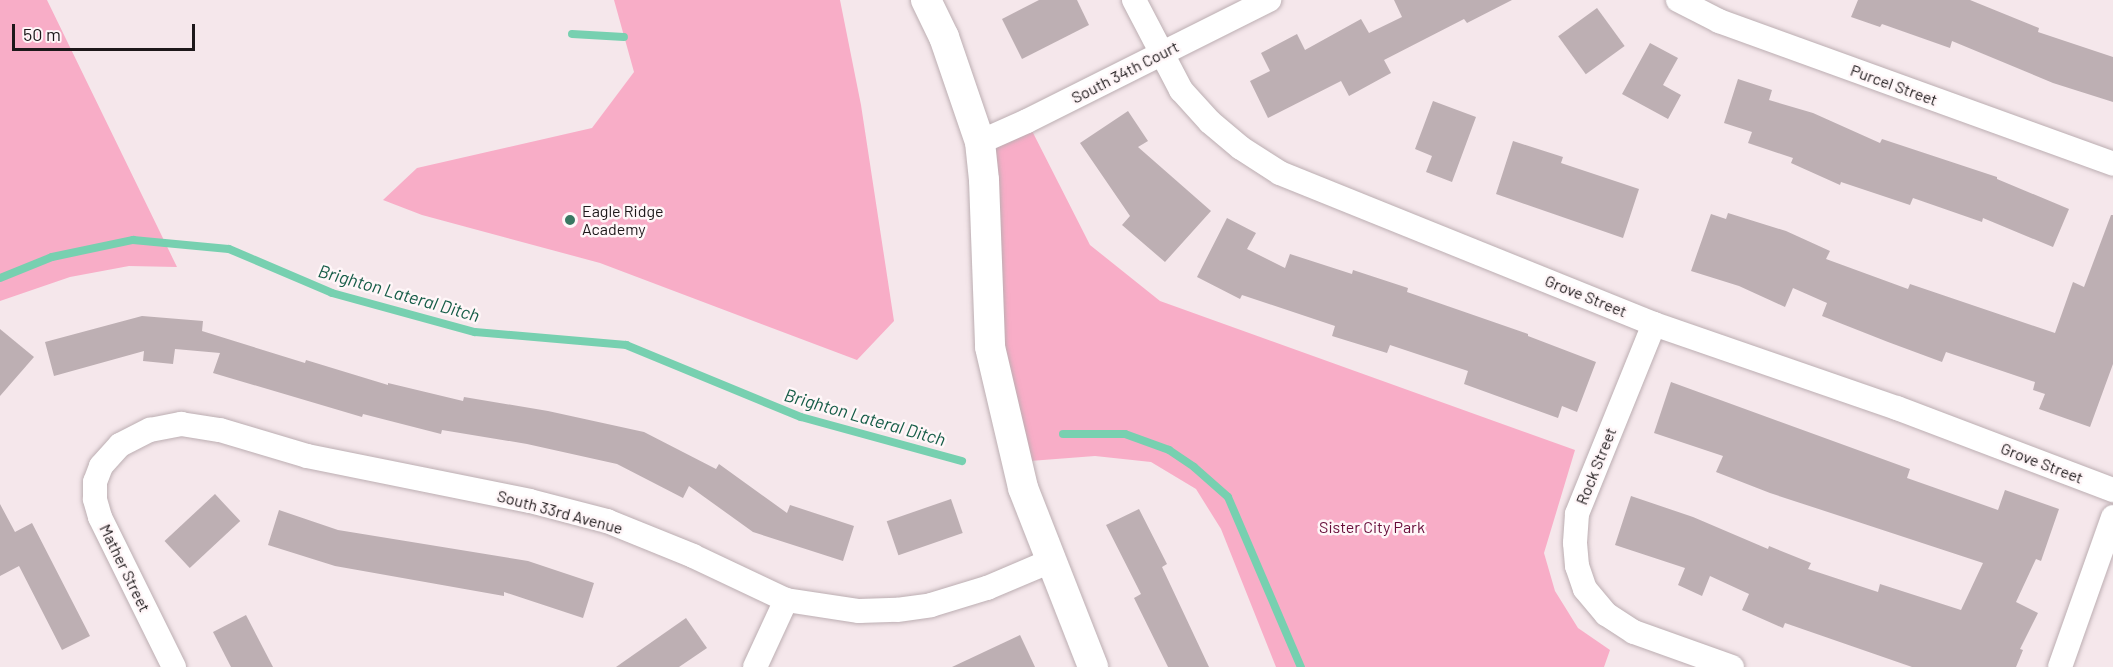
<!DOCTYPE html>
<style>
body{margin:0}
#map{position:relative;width:2113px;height:667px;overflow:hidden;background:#f5e7eb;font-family:Barlow,sans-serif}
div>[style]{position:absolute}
.green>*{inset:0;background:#f8adc7}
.stream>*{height:8px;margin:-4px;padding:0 4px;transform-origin:4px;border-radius:4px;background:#77d0b0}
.building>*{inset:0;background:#bdafb3;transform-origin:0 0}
.roads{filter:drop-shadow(0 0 2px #bcaeb2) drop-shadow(0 0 2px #bcaeb2)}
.minor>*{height:24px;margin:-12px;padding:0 12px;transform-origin:12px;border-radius:12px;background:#fff}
.tertiary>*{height:30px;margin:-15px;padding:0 15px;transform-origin:15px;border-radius:15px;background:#fff}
.dots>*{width:16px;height:16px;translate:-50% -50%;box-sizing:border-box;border:3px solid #fff6f8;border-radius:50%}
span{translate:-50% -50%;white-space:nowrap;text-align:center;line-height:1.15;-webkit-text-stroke:5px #fff6f8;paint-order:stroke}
.street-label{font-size:16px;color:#1d181a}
.poi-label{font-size:16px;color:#1d181a}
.left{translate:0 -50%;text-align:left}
.park-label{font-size:16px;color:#660c39}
.water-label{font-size:18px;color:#145b46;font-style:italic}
.scale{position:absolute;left:12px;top:24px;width:183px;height:27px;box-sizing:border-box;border:3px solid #1d181a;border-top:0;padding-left:8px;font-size:18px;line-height:21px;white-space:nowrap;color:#1d181a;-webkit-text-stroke:4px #fff6f8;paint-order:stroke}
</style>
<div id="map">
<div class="green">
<div style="clip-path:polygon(0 0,47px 0,177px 267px,129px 266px,70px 277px,0 301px)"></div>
<div style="clip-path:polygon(614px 0,840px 0,861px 105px,894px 321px,857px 360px,600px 263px,422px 215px,383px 200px,417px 168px,592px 128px,634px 72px)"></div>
<div style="clip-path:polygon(1027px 121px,1090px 245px,1160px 301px,1575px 450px,1544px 553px,1555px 591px,1578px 628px,1610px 650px,1604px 667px,1276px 667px,1221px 529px,1196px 489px,1151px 462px,1095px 456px,1017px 462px,980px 142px)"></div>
</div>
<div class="stream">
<div style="left:572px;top:34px;width:52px;rotate:3.3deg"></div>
<div style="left:0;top:278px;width:56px;rotate:-22deg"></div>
<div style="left:52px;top:257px;width:83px;rotate:-11.9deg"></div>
<div style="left:133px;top:240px;width:96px;rotate:5.4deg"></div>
<div style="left:229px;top:249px;width:112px;rotate:23.1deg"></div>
<div style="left:332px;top:293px;width:148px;rotate:15.3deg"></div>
<div style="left:475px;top:332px;width:152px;rotate:4.9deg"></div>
<div style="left:626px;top:345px;width:189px;rotate:22.4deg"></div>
<div style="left:801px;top:417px;width:167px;rotate:15.3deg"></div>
<div style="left:1063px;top:434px;width:62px"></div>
<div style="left:1125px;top:434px;width:47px;rotate:20deg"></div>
<div style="left:1169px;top:450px;width:30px;rotate:34deg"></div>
<div style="left:1194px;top:467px;width:45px;rotate:41.4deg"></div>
<div style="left:1228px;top:497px;width:185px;rotate:66.8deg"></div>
</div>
<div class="building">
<div style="clip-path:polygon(1039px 0,1077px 0,1089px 25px,1022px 59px,1002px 19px)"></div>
<div style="clip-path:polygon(1394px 0,1512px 0,1467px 23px,1464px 19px,1384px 60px,1391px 73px,1349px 96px,1341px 81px,1268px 118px,1250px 81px,1270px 71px,1261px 53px,1297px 34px,1305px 50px,1361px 19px,1369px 33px,1402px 17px)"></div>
<div style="clip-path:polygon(1858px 0,1970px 0,2039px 28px,2038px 32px,2113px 57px,2113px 102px,2053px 83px,1952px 41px,1950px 48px,1882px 24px,1880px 27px,1851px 17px)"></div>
<div style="left:1597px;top:8px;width:47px;height:48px;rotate:54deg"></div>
<div style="clip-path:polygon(1650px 43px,1678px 58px,1663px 85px,1681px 95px,1668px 119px,1622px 94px)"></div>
<div style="clip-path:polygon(1738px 79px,1772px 90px,1769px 100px,1813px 113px,1880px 143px,1882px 139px,1997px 177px,1997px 179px,2069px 209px,2053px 247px,1983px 218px,1982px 222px,1913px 198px,1910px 205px,1841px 182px,1840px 185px,1791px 163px,1793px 158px,1748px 143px,1752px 132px,1724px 123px)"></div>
<div style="clip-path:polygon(1433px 101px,1476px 117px,1452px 182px,1426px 172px,1432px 156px,1415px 149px)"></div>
<div style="clip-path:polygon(1128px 111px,1148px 141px,1138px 147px,1211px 211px,1165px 262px,1122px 225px,1130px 216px,1080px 143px)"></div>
<div style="clip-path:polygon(1513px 141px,1563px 157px,1561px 163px,1639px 189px,1623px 238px,1496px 194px)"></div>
<div style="clip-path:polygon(1728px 213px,1786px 231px,1830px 251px,1826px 259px,1908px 289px,1910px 284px,2055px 333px,2073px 282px,2084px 287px,2111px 215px,2113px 215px,2113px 364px,2090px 427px,2039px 409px,2045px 394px,2033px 390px,2035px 382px,1946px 352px,1942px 362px,1888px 342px,1822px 316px,1827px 303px,1793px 288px,1785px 307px,1739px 286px,1691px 271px,1711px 214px,1726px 219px)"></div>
<div style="clip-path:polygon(1227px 218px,1256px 233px,1247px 249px,1285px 268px,1290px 254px,1352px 274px,1353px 270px,1408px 288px,1407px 292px,1528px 334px,1528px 336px,1596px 362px,1577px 412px,1562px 406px,1558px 418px,1464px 384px,1468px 371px,1390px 345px,1387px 353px,1332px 336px,1335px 326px,1242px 295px,1240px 299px,1197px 277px)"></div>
<div style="clip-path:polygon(142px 316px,203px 321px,202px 331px,305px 363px,306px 360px,388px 385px,388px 383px,463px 401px,464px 397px,548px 411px,644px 432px,716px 469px,719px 464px,787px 513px,790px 505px,854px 526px,843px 561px,753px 532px,689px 486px,683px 498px,617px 464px,527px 444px,442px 430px,441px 434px,363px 414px,362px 417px,213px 373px,220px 353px,175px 349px,173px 364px,143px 361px,144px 351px,54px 376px,45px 342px)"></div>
<div style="clip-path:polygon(0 329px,34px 357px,0 396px)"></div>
<div style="clip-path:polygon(1671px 382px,1910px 469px,1907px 478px,1998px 510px,2005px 490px,2059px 509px,2041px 561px,2036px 559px,2016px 602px,2038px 613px,2020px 649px,2023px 650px,2016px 667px,1912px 667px,1785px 623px,1783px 628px,1742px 610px,1749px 594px,1710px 576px,1702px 596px,1678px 585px,1685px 568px,1615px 545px,1631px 496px,1693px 517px,1768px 549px,1769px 546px,1811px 563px,1808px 569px,1878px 592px,1880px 584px,1961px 610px,1983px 563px,1770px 493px,1716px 472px,1723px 456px,1654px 433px)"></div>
<div style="left:215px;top:494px;width:37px;height:69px;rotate:47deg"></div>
<div style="left:951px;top:499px;width:36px;height:68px;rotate:71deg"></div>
<div style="clip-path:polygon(0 504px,15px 532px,32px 523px,90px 636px,62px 650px,19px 566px,0 576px)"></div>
<div style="clip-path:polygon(1139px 509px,1167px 564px,1162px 567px,1209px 667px,1168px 667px,1134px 598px,1141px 594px,1106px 525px)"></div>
<div style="clip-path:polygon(279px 510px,338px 530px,528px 561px,594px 583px,583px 618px,504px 592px,504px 596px,335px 566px,268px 545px)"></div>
<div style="clip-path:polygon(246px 615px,273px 667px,231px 667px,213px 632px)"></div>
<div style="clip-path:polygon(686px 618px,707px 648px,679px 667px,616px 667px)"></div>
<div style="clip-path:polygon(1020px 635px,1035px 667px,952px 667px)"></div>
</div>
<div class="roads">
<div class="minor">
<div style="left:1134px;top:0;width:102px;rotate:62.4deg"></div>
<div style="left:1181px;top:90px;width:43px;rotate:47.8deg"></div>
<div style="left:1210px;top:122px;width:40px;rotate:40deg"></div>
<div style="left:1241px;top:148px;width:46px;rotate:32.7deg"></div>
<div style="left:1280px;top:173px;width:403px;rotate:22deg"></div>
<div style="left:1654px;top:324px;width:257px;rotate:19.1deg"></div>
<div style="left:1897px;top:408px;width:231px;rotate:20.8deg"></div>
<div style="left:1678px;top:0;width:46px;rotate:27.1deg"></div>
<div style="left:1719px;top:21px;width:419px;rotate:19.9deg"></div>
<div style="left:980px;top:142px;width:51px;rotate:-24.1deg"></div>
<div style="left:1027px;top:121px;width:271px;rotate:-26.6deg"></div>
<div style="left:1654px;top:324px;width:205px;rotate:112.1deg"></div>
<div style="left:1577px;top:514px;width:29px;rotate:94deg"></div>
<div style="left:1575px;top:543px;width:23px;rotate:85deg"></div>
<div style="left:1577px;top:566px;width:24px;rotate:71deg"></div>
<div style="left:1585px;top:589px;width:33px;rotate:50deg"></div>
<div style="left:1606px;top:614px;width:33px;rotate:33deg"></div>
<div style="left:1634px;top:632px;width:104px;rotate:19.7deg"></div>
<div style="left:174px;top:667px;width:167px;rotate:-116.3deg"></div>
<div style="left:100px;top:517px;width:19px;rotate:-106deg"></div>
<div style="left:95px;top:499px;width:17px;rotate:-90deg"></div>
<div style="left:95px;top:482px;width:17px;rotate:-69deg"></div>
<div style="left:101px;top:466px;width:28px;rotate:-48deg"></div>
<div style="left:120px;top:445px;width:34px;rotate:-27deg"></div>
<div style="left:150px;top:430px;width:32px;rotate:-11deg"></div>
<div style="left:181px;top:424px;width:39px;rotate:9deg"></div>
<div style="left:220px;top:430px;width:91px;rotate:16.6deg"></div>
<div style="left:307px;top:456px;width:227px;rotate:11.4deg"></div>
<div style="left:530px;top:501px;width:80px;rotate:14.6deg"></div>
<div style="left:607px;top:521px;width:93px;rotate:22.1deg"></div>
<div style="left:693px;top:556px;width:103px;rotate:25.3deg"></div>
<div style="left:786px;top:600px;width:74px;rotate:8.6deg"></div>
<div style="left:859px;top:611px;width:38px;rotate:-2deg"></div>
<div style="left:897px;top:610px;width:34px;rotate:-8deg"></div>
<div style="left:931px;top:605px;width:59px;rotate:-16.9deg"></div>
<div style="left:987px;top:588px;width:72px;rotate:-23deg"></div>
<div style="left:755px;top:667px;width:74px;rotate:-65.2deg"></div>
<div style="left:2060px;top:667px;width:159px;rotate:-70.5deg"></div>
</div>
<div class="tertiary">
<div style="left:926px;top:0;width:41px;rotate:64.1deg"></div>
<div style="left:944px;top:37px;width:111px;rotate:71.1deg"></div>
<div style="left:980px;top:142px;width:38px;rotate:84deg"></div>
<div style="left:984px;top:180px;width:167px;rotate:87.9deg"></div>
<div style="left:990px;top:347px;width:145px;rotate:76.8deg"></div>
<div style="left:1023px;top:488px;width:192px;rotate:68.6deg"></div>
</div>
</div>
<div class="dots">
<div style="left:570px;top:220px;background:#3a7762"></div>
</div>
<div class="street-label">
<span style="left:1125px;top:72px;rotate:-27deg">South 34th Court</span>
<span style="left:1894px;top:85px;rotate:20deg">Purcel Street</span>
<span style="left:1586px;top:296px;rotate:22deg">Grove Street</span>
<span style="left:2042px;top:463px;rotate:21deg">Grove Street</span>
<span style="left:1596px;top:466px;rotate:-68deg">Rock Street</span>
<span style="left:560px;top:512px;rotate:15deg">South 33rd Avenue</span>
<span style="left:125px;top:568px;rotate:64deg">Mather Street</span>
</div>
<div class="poi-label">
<span class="left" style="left:582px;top:220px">Eagle Ridge<br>Academy</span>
</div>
<div class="park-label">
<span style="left:1372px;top:527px">Sister City Park</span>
</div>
<div class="water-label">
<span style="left:399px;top:293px;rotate:16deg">Brighton Lateral Ditch</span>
<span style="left:865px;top:417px;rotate:16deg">Brighton Lateral Ditch</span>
</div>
<div class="scale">50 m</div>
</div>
